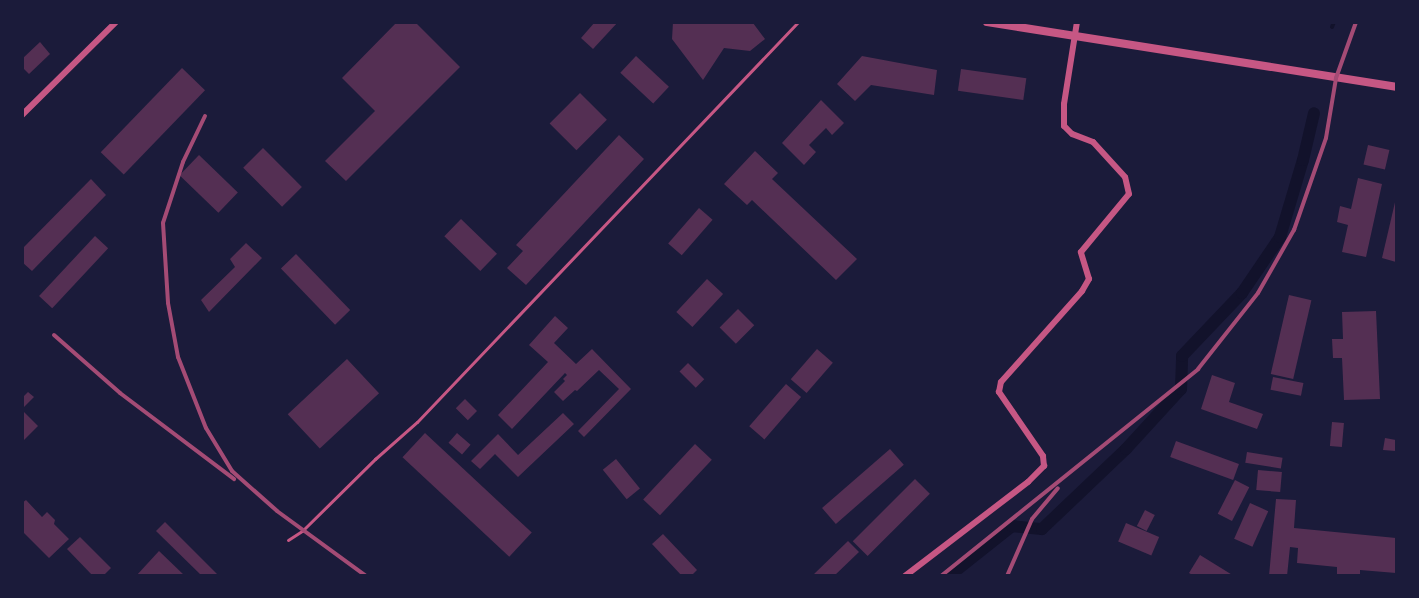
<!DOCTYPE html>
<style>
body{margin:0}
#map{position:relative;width:1419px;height:598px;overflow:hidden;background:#1b1b3a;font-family:Karla,sans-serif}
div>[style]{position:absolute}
.stream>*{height:4px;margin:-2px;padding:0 2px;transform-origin:2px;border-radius:2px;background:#12122b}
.canal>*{height:12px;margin:-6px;padding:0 6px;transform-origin:6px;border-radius:6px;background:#12122b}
.building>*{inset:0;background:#542f53;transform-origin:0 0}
.service>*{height:3px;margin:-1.5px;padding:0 1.5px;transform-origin:1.5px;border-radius:1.5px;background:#c65784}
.minor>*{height:6px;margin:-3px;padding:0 3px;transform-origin:3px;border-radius:3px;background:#c65784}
.tertiary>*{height:8px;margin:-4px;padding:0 4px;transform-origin:4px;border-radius:4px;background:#c65784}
.rail>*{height:4px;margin:-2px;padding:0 2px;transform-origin:2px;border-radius:2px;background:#a44b75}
span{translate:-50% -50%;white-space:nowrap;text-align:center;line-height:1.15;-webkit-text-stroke:4.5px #1b1b3a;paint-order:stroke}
.frame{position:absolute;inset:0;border:24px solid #1b1b3a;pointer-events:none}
</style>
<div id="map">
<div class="stream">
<div style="left:1332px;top:27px;width:5px;rotate:-68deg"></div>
</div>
<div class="canal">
<div style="left:949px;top:576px;width:80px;rotate:-38.4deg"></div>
<div style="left:1012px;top:526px;width:30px;rotate:6deg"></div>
<div style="left:1042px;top:529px;width:116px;rotate:-43.6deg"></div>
<div style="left:1126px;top:449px;width:81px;rotate:-47.5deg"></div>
<div style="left:1181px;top:389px;width:33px;rotate:-88deg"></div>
<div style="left:1182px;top:356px;width:87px;rotate:-46.4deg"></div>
<div style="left:1242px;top:293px;width:68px;rotate:-55.8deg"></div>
<div style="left:1280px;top:237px;width:80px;rotate:-73.4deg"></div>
<div style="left:1303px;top:160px;width:48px;rotate:-76.8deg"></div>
</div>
<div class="building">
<div style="clip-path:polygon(397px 22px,415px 22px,460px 67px,346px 181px,325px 161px,375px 111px,342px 78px)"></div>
<div style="clip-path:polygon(595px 22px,618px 22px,593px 49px,581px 38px)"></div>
<div style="clip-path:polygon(673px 22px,753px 23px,765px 39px,750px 51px,724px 48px,703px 80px,672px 39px)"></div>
<div style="clip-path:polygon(40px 42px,50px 54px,29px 74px,22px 67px,22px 59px)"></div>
<div style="left:636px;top:56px;width:45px;height:23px;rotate:43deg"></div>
<div style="clip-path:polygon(862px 56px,937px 70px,934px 95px,871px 85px,855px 101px,837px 84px)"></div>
<div style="left:182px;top:68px;width:32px;height:117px;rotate:44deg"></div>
<div style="left:961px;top:69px;width:66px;height:22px;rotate:8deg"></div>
<div style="left:580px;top:93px;width:38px;height:43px;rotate:45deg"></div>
<div style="clip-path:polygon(821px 100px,844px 123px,832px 135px,826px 128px,809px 145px,816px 152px,804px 165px,782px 143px)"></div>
<div style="clip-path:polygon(619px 135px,644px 159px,526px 285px,507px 268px,523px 251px,516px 245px)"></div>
<div style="left:1368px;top:145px;width:22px;height:20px;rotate:13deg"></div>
<div style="left:263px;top:148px;width:55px;height:28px;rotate:45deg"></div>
<div style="clip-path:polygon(755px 151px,778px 173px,772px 179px,857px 259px,836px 280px,752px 200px,747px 205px,724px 184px)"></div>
<div style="left:199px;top:155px;width:54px;height:28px;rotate:44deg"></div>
<div style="clip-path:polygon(1358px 178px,1382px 184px,1366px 257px,1342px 252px,1348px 225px,1337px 222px,1340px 206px,1351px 209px)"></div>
<div style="clip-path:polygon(91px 179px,106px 195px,32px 271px,22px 262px,22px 249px)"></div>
<div style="clip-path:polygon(1396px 198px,1396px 262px,1382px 258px)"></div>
<div style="left:699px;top:208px;width:18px;height:47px;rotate:41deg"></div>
<div style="left:461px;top:219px;width:50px;height:24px;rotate:44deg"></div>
<div style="left:95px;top:236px;width:18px;height:82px;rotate:43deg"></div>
<div style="clip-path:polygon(246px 243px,262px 258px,209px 312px,201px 300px,235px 267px,230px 259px)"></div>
<div style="left:296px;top:254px;width:78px;height:21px;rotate:46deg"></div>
<div style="left:707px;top:279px;width:22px;height:45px;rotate:43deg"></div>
<div style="left:1289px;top:295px;width:23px;height:81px;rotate:13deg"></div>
<div style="left:738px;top:309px;width:23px;height:26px;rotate:45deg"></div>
<div style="clip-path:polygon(1376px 311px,1380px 399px,1344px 400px,1342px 358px,1333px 358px,1332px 339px,1343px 339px,1342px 312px)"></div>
<div style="clip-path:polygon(555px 316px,568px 328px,554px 343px,576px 364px,592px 349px,631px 389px,584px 437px,578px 431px,619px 389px,599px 370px,577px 391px,575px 390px,563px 401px,554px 392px,565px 381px,563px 379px,567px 375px,565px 373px,512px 429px,498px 415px,548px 362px,529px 345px)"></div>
<div style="left:817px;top:349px;width:21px;height:40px;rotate:41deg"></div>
<div style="left:347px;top:359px;width:47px;height:81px;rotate:47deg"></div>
<div style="left:688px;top:363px;width:23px;height:12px;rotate:45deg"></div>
<div style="clip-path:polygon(1212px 375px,1235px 383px,1229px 402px,1263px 414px,1257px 429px,1201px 409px)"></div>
<div style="left:1273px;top:377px;width:31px;height:13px;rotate:11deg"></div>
<div style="left:786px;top:384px;width:20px;height:56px;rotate:41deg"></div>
<div style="clip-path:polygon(28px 392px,34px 397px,22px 409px,22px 398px)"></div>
<div style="left:465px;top:399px;width:17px;height:13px;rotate:45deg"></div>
<div style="clip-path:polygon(22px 410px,38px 426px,22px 442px)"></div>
<div style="clip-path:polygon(563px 413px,574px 424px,518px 477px,495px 454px,480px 469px,471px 461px,498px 434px,518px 455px)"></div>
<div style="left:1332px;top:422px;width:12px;height:24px;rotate:5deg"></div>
<div style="left:425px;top:433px;width:146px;height:33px;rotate:43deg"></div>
<div style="left:457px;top:433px;width:18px;height:13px;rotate:41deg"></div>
<div style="clip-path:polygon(1385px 438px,1396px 440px,1396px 451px,1383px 450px)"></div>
<div style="left:1176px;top:441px;width:67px;height:17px;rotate:20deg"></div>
<div style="left:695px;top:444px;width:23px;height:76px;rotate:43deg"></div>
<div style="left:890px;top:449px;width:21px;height:90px;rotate:49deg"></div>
<div style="left:1247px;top:452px;width:36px;height:11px;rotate:9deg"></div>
<div style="left:616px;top:459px;width:38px;height:17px;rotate:51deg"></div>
<div style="left:1258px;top:470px;width:24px;height:20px;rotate:5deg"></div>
<div style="left:915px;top:479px;width:21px;height:88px;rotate:45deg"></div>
<div style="left:1235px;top:480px;width:16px;height:38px;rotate:27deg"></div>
<div style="clip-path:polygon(1276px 499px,1296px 500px,1294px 528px,1396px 538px,1396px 573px,1360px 570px,1360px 576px,1337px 575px,1337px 567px,1297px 563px,1298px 548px,1290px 547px,1287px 576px,1269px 576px)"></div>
<div style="clip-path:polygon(26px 500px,42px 517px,47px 512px,55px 520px,54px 524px,69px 539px,49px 558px,22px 531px,22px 503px)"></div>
<div style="left:1250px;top:503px;width:20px;height:39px;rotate:24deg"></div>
<div style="left:1145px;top:510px;width:11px;height:18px;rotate:27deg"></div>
<div style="clip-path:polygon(165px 522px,219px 576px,202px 576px,156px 531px)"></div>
<div style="left:1126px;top:523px;width:36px;height:20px;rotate:23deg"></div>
<div style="clip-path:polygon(663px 534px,697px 570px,691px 576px,682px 576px,652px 544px)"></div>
<div style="clip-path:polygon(80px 537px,111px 568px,103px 576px,93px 576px,67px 549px)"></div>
<div style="clip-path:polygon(848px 541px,859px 552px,834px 576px,812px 576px)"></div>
<div style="clip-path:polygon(159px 551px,185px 576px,136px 576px)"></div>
<div style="clip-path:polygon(1200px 555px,1234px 576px,1194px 576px,1189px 573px)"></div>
</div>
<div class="service">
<div style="left:288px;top:540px;width:17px;rotate:-33deg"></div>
<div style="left:302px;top:531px;width:103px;rotate:-44.6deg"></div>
<div style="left:375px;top:459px;width:56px;rotate:-41.4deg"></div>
<div style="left:417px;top:422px;width:552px;rotate:-46.39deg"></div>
</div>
<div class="minor">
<div style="left:22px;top:115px;width:132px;rotate:-44.7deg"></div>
<div style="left:905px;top:576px;width:155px;rotate:-37.4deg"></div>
<div style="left:1028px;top:482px;width:23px;rotate:-45deg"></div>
<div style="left:1044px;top:466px;width:10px;rotate:-96deg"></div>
<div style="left:1043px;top:456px;width:78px;rotate:-124.5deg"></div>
<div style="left:999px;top:392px;width:10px;rotate:-79deg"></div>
<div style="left:1001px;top:382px;width:122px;rotate:-48.3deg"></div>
<div style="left:1082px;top:291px;width:14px;rotate:-60deg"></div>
<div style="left:1089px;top:279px;width:28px;rotate:-107deg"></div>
<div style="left:1081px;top:252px;width:75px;rotate:-50.4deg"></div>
<div style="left:1129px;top:194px;width:17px;rotate:-103deg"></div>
<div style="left:1125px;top:177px;width:47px;rotate:-132.4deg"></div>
<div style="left:1093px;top:142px;width:22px;rotate:-159deg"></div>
<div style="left:1072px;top:134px;width:11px;rotate:-135deg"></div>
<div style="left:1064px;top:126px;width:22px;rotate:-90deg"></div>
<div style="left:1064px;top:104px;width:83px;rotate:-81deg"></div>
</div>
<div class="tertiary">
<div style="left:987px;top:22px;width:414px;rotate:9deg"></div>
</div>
<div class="rail">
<div style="left:205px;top:116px;width:51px;rotate:115.6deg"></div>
<div style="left:183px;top:162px;width:64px;rotate:108.2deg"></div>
<div style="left:163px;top:223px;width:80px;rotate:86.4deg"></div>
<div style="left:168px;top:303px;width:55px;rotate:79.5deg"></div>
<div style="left:178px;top:357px;width:76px;rotate:68.5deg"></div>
<div style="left:206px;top:428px;width:50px;rotate:58.8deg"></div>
<div style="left:232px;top:471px;width:60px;rotate:41.6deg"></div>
<div style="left:277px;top:511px;width:110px;rotate:36.1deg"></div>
<div style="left:54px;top:335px;width:88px;rotate:41.3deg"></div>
<div style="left:120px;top:393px;width:143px;rotate:37deg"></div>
<div style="left:941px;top:576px;width:330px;rotate:-38.8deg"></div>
<div style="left:1198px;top:369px;width:97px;rotate:-51.7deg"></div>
<div style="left:1258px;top:293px;width:73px;rotate:-60.3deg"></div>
<div style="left:1294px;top:230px;width:97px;rotate:-70.8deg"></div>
<div style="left:1326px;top:138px;width:61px;rotate:-80.5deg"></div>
<div style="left:1336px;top:78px;width:59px;rotate:-70.3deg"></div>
<div style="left:1007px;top:576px;width:62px;rotate:-66.3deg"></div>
<div style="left:1032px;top:519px;width:40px;rotate:-50deg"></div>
</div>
<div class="frame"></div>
</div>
